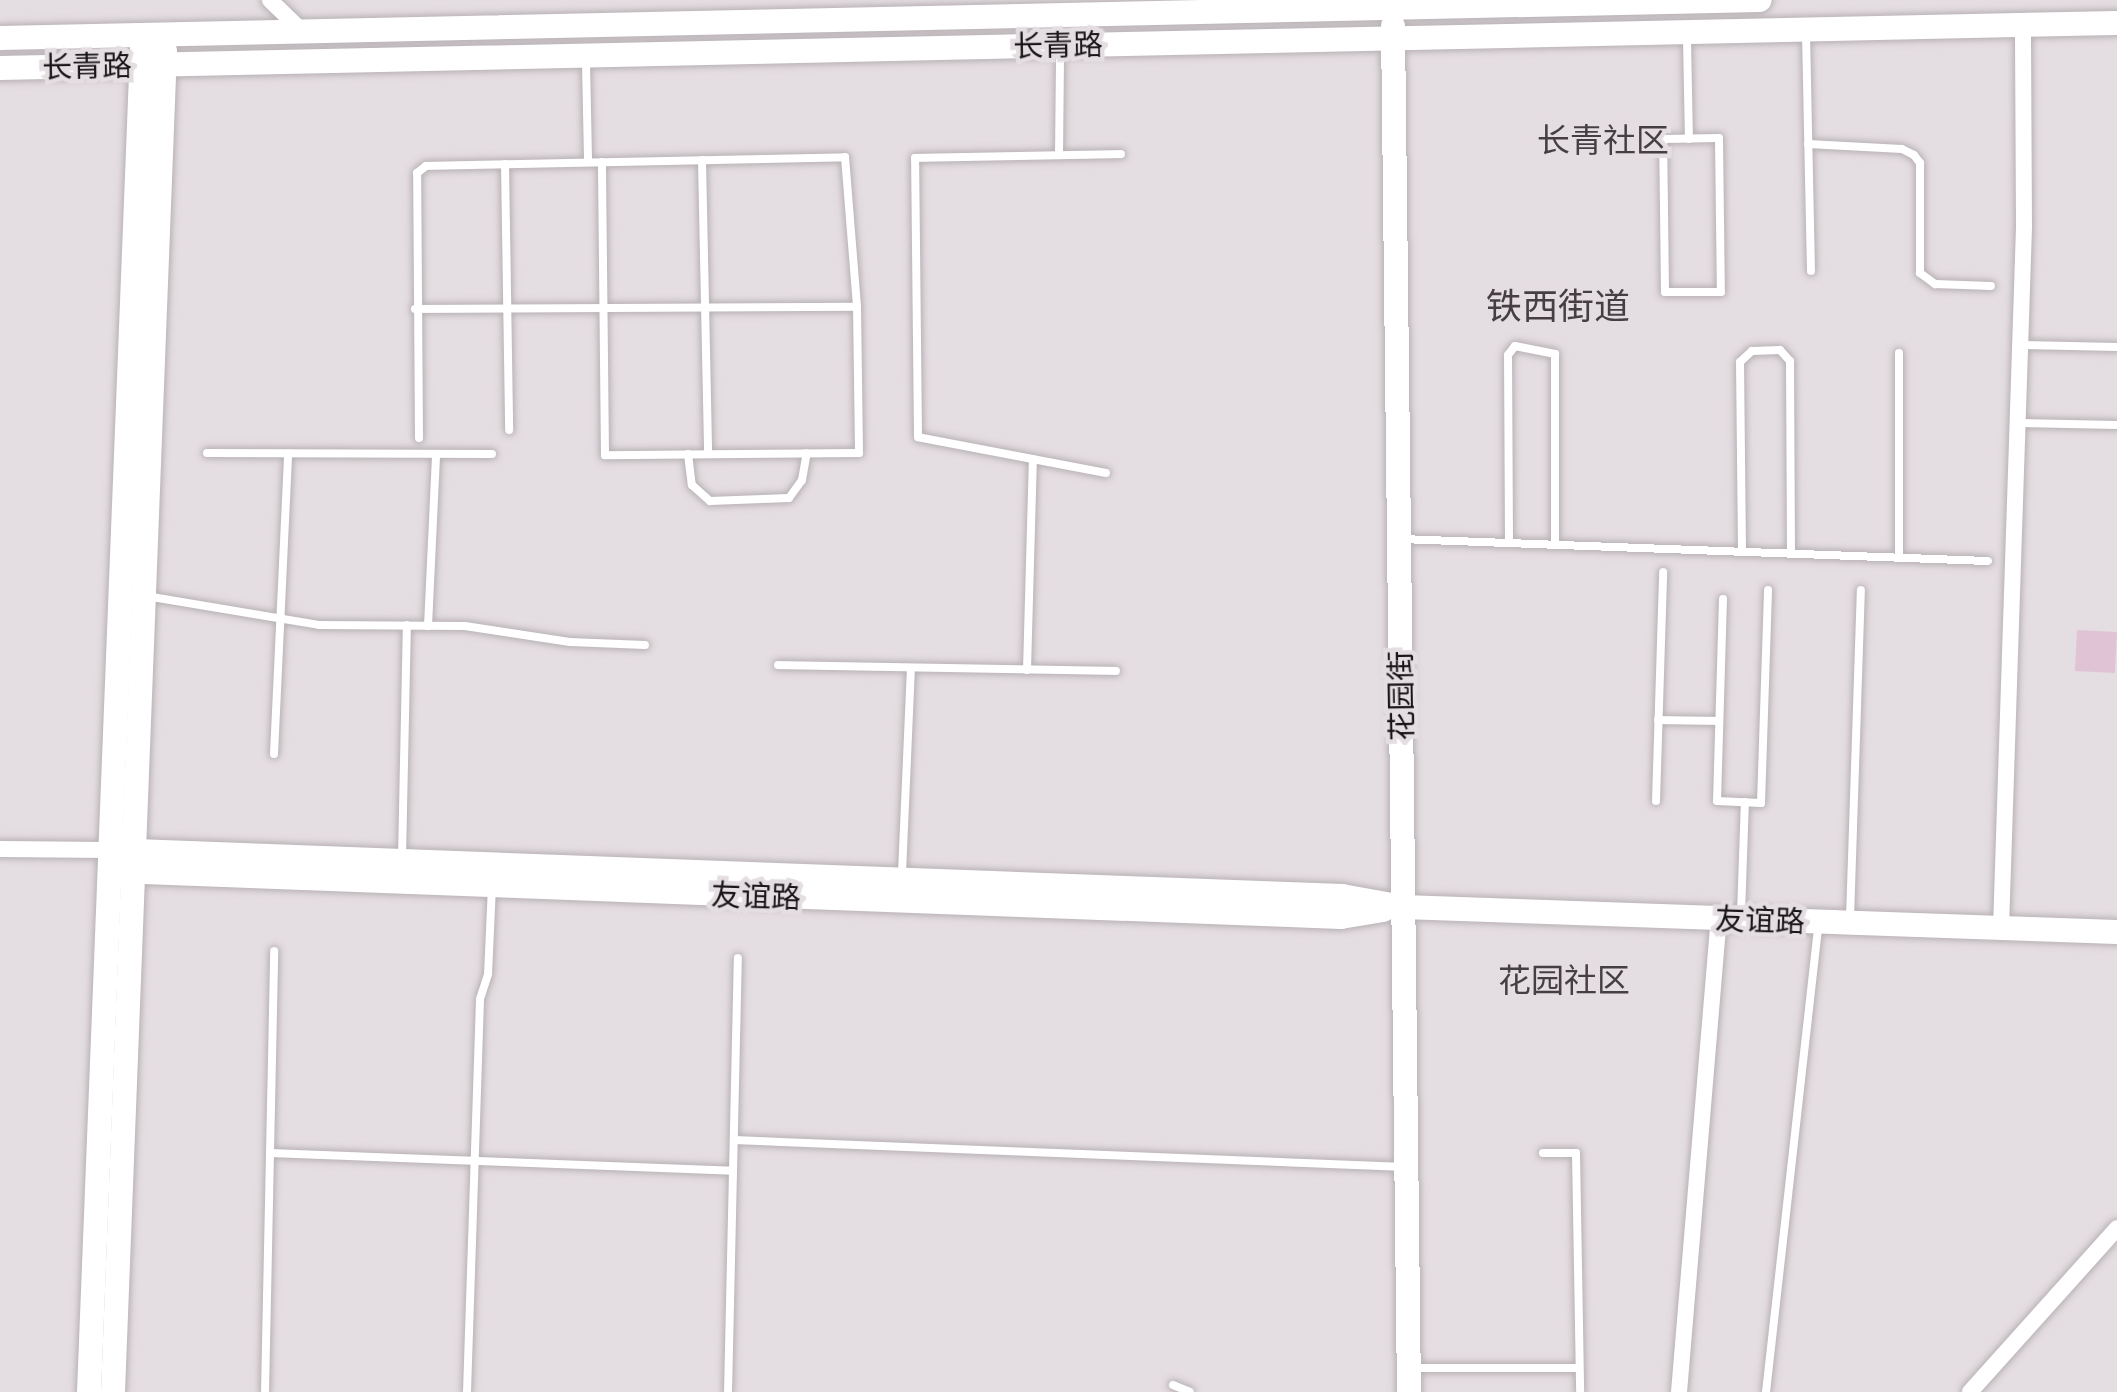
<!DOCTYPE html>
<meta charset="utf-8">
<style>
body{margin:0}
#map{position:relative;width:2117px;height:1392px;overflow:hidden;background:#e4dde1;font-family:Quicksand,"Noto Sans SC",sans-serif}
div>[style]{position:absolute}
.green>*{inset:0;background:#e1c3d6;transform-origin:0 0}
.roads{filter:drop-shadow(0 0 3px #b8b1b5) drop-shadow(0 0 3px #b8b1b5)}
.lane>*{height:8px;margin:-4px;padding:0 4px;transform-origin:4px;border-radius:4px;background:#fff}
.street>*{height:16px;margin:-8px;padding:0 8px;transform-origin:8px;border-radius:8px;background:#fff}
.secondary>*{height:24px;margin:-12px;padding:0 12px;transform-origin:12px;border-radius:12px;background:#fff}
span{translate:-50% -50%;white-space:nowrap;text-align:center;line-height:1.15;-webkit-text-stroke:9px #e4dde1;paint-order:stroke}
.street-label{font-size:30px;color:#181517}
.neighbourhood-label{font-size:33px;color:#453f43}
.quarter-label{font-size:36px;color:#453f43}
</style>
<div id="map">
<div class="green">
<div style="left:2077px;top:630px;width:40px;height:41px;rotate:3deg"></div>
</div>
<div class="roads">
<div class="lane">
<div style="left:1806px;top:33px;width:238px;rotate:88.8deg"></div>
<div style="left:1687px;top:38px;width:101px;rotate:88.9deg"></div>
<div style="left:586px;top:63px;width:99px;rotate:88.8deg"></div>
<div style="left:1719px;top:138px;width:154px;rotate:89.3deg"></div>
<div style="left:1721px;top:292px;width:56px;rotate:180deg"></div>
<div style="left:1665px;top:292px;width:153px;rotate:-90.7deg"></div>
<div style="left:1663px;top:139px;width:56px;rotate:-1deg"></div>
<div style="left:1808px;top:144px;width:94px;rotate:3deg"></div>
<div style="left:1902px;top:149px;width:13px;rotate:27deg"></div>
<div style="left:1914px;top:155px;width:10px;rotate:53deg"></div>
<div style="left:1920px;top:163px;width:110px;rotate:90deg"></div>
<div style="left:1920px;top:273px;width:19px;rotate:36deg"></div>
<div style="left:1935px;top:284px;width:56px;rotate:2deg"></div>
<div style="left:1059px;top:155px;width:102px;rotate:-89.4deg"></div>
<div style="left:702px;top:160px;width:294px;rotate:88.8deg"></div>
<div style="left:505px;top:164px;width:266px;rotate:89.1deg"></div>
<div style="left:415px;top:309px;width:442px;rotate:-0.3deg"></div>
<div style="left:2023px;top:345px;width:94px;rotate:1.2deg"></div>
<div style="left:2019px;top:423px;width:98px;rotate:1.2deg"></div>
<div style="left:419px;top:438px;width:265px;rotate:-90.4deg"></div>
<div style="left:417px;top:173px;width:11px;rotate:-38deg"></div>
<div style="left:426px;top:166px;width:419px;rotate:-1.2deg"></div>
<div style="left:845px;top:157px;width:150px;rotate:85.4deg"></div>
<div style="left:857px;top:307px;width:146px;rotate:89.2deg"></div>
<div style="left:859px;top:453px;width:254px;rotate:179.5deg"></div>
<div style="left:605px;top:455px;width:293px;rotate:-90.6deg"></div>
<div style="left:207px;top:453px;width:285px;rotate:0.2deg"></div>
<div style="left:688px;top:454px;width:31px;rotate:83deg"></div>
<div style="left:692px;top:485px;width:24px;rotate:42deg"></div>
<div style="left:710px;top:501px;width:79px;rotate:-2.2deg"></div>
<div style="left:789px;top:498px;width:22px;rotate:-54deg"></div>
<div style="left:802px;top:480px;width:27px;rotate:-80deg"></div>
<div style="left:1106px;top:473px;width:191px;rotate:-169.2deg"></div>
<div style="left:918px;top:437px;width:279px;rotate:-90.6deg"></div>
<div style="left:915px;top:158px;width:206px;rotate:-1.1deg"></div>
<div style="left:1401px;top:539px;width:587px;rotate:2.15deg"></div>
<div style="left:1509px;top:542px;width:187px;rotate:-90.3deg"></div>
<div style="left:1508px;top:355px;width:11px;rotate:-52deg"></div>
<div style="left:1515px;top:346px;width:41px;rotate:11.3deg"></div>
<div style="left:1555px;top:354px;width:191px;rotate:90deg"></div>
<div style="left:1742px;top:552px;width:190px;rotate:-90.6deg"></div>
<div style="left:1740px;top:362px;width:16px;rotate:-43deg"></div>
<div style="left:1752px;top:351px;width:28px;rotate:-2deg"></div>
<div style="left:1780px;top:350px;width:15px;rotate:48deg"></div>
<div style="left:1790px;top:361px;width:192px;rotate:89.7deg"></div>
<div style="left:1899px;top:557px;width:204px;rotate:-90deg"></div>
<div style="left:146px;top:596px;width:175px;rotate:9.5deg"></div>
<div style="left:319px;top:625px;width:146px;rotate:0.4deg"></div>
<div style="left:465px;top:626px;width:106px;rotate:8.7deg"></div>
<div style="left:570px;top:642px;width:75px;rotate:2.3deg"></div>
<div style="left:1723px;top:599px;width:202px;rotate:91.7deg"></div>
<div style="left:1717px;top:801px;width:44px;rotate:2.6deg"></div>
<div style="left:1761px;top:803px;width:213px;rotate:-88.1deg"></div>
<div style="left:428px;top:626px;width:172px;rotate:-87.3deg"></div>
<div style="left:778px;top:665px;width:338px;rotate:1deg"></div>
<div style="left:1027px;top:670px;width:211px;rotate:-88.4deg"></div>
<div style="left:1658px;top:720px;width:61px;rotate:0.9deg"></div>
<div style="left:274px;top:754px;width:301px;rotate:-87.3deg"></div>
<div style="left:1656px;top:801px;width:229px;rotate:-88.2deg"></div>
<div style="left:402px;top:858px;width:233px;rotate:-88.8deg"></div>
<div style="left:902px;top:873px;width:204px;rotate:-87.5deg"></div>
<div style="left:1741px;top:914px;width:112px;rotate:-88deg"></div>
<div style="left:1850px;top:918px;width:328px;rotate:-88.1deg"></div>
<div style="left:734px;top:1140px;width:672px;rotate:2.3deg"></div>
<div style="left:270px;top:1153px;width:463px;rotate:2.2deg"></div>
<div style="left:1543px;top:1153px;width:33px"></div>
<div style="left:1576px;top:1153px;width:239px;rotate:89deg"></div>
<div style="left:1413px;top:1368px;width:166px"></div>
<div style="left:1173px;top:1385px;width:18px;rotate:22deg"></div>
<div style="left:265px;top:1392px;width:441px;rotate:-88.8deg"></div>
<div style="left:467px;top:1392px;width:393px;rotate:-88.1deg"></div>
<div style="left:480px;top:999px;width:26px;rotate:-72deg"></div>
<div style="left:488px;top:974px;width:87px;rotate:-87.4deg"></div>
<div style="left:728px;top:1392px;width:434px;rotate:-88.7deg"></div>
<div style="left:1766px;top:1392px;width:472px;rotate:-83.6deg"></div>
</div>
<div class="street">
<div style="left:270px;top:0;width:45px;rotate:44.1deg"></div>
<div style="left:0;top:849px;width:109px;rotate:0.5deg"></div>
<div style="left:2001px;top:928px;width:702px;rotate:-88.12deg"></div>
<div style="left:2024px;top:226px;width:201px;rotate:-90.3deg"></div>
<div style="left:1679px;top:1392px;width:475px;rotate:-85.2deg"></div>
<div style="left:1970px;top:1392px;width:220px;rotate:-48.1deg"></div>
</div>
<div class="secondary">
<div style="left:1393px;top:26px;width:1366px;rotate:89.33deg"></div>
<div style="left:0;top:38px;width:1760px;rotate:-1.24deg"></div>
<div style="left:0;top:68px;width:2117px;rotate:-1.22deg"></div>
<div style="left:109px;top:850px;width:1234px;rotate:2.14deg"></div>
<div style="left:1342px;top:896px;width:62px;rotate:10.2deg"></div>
<div style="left:1403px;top:907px;width:714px;rotate:2.01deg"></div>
<div style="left:117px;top:871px;width:1225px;rotate:2.15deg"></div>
<div style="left:1341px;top:917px;width:43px;rotate:-9.5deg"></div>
<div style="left:89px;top:1392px;width:1344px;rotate:-87.74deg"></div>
<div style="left:113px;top:1392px;width:1342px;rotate:-87.78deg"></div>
</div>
</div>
<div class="street-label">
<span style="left:1058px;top:45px;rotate:-1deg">长青路</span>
<span style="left:87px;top:66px;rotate:-1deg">长青路</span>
<span style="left:1401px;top:696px;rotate:-91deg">花园街</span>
<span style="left:756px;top:896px;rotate:2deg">友谊路</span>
<span style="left:1760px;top:920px;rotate:2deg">友谊路</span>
</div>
<div class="neighbourhood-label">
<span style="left:1603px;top:140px">长青社区</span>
<span style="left:1564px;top:980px">花园社区</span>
</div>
<div class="quarter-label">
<span style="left:1558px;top:306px">铁西街道</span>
</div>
</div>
